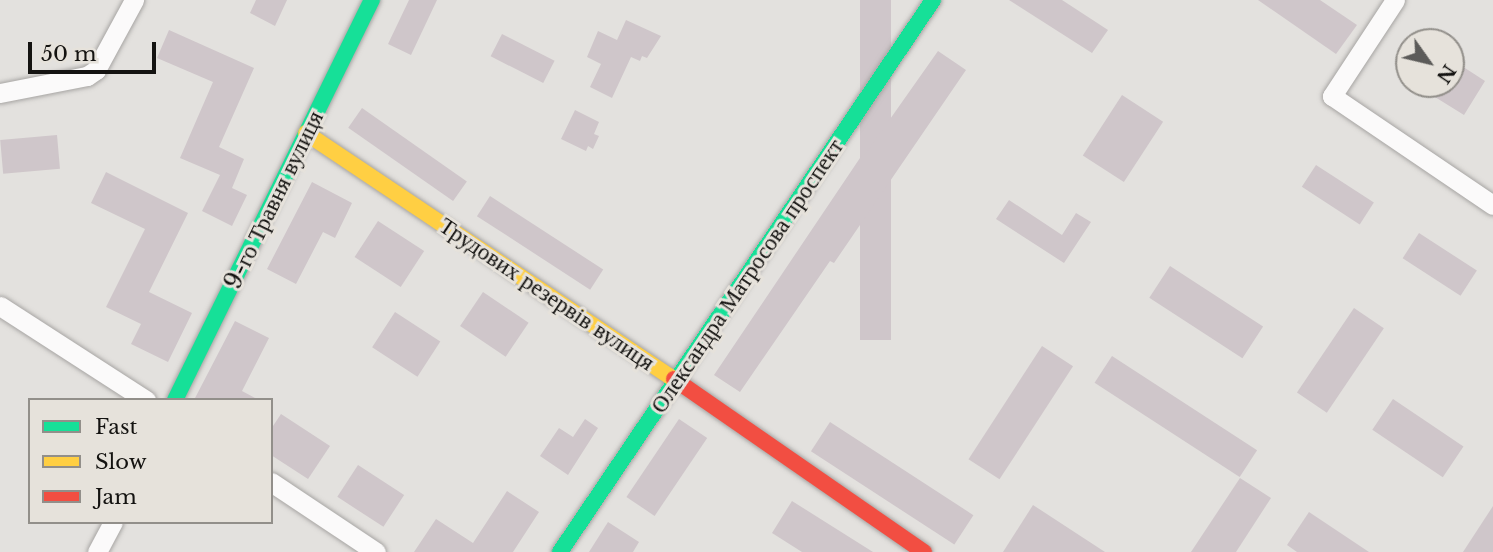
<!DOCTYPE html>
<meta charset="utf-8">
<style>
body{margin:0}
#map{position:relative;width:1493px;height:552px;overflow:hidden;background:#e3e1de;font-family:"Libre Baskerville",serif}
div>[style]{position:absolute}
.building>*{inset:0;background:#cfc6ca;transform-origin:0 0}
.roads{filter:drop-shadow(0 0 2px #a7a5a3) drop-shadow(0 0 2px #a7a5a3)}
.street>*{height:19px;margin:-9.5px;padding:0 9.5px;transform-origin:9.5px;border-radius:9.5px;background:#fbfafa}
.fast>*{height:16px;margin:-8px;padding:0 8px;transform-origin:8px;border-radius:8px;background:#16e098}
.slow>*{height:16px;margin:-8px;padding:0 8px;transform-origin:8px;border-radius:8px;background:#ffcf43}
.jam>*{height:16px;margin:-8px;padding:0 8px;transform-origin:8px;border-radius:8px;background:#f24e42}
span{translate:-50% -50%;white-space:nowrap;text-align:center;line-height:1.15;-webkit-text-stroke:6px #e6e2db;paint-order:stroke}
.street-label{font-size:23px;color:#141311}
.legend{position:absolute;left:28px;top:398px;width:245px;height:126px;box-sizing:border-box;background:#e6e2db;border:2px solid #928f8a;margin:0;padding:9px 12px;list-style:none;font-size:21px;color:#141311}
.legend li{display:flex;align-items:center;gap:14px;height:35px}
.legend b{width:35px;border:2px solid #928f8a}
.north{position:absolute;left:1395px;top:28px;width:70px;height:70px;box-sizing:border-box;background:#e6e2db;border:2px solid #928f8a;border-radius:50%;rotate:124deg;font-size:19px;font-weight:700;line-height:28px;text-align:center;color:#141311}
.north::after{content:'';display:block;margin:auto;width:24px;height:32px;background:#5c5b59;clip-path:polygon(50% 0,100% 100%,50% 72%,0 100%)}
.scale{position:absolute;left:28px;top:42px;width:128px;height:32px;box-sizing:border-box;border:4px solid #141311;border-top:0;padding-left:9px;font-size:21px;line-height:24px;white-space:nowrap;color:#141311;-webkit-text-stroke:5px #e6e2db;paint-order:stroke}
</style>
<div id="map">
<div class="building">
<div style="clip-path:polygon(256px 0,287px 0,275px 26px,250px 13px)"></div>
<div style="clip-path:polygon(409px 0,437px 0,411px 55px,388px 44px)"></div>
<div style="left:860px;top:0;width:31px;height:340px"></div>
<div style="clip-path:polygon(1009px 0,1062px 0,1108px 30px,1092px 53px)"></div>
<div style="clip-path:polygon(1258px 0,1320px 0,1357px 25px,1336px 54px)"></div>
<div style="clip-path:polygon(626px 20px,661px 36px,647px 58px,642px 56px,640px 61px,631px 57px,612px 98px,590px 87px,601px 64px,587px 57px,598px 31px,617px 40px)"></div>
<div style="clip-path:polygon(169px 30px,254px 68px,219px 147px,244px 159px,232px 188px,247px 195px,232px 226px,202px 211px,220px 175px,180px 158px,213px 82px,157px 58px)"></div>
<div style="left:502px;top:34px;width:59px;height:25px;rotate:27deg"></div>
<div style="clip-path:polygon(938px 51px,966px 70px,834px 263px,830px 261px,740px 392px,714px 375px,862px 155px,864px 156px)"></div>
<div style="clip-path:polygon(1451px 59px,1485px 81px,1464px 115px,1414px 84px,1451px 84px)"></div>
<div style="left:1122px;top:95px;width:49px;height:72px;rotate:33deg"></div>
<div style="left:362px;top:108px;width:128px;height:24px;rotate:35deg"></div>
<div style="clip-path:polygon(575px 110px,599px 122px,594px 134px,599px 136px,593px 149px,588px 146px,586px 151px,561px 139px)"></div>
<div style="left:57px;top:135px;width:34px;height:57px;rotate:85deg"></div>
<div style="left:1316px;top:165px;width:69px;height:26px;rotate:33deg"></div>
<div style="clip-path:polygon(106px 172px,188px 213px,149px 292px,192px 313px,168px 362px,131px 344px,141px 324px,106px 307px,145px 229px,91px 203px)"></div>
<div style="clip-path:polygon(312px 182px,352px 203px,335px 238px,323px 232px,296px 284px,267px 269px)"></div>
<div style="left:490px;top:196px;width:135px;height:24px;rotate:33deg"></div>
<div style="clip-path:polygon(1009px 200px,1062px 235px,1076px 213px,1091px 222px,1064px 263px,996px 219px)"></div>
<div style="left:378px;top:221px;width:55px;height:43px;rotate:33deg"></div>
<div style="left:1419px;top:233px;width:69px;height:30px;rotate:33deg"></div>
<div style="left:1170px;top:266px;width:111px;height:38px;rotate:33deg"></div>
<div style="left:483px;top:292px;width:55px;height:41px;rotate:34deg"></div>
<div style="left:1354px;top:308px;width:36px;height:102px;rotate:34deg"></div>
<div style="left:395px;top:312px;width:54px;height:42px;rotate:33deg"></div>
<div style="clip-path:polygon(235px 321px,269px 338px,242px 391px,259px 400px,194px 400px)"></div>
<div style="left:1042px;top:346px;width:37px;height:135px;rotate:33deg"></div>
<div style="left:1112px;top:356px;width:173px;height:32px;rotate:33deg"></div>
<div style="left:1393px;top:399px;width:85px;height:37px;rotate:34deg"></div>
<div style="clip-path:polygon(281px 414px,330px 446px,308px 479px,271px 455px,271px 429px)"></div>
<div style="clip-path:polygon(585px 419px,598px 428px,568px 475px,540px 456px,559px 428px,573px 437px)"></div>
<div style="left:679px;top:419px;width:34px;height:94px;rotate:34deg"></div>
<div style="left:830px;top:422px;width:171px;height:35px;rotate:33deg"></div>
<div style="left:358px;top:465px;width:55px;height:38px;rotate:33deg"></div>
<div style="clip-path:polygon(1240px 478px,1271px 498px,1236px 552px,1191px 552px)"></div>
<div style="clip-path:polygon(507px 491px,539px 512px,513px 552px,414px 552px,436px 519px,473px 543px)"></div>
<div style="clip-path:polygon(792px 501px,873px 552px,802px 552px,772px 533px)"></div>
<div style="clip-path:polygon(1033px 505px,1105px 552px,1003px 552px)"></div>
<div style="clip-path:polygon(1493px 506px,1493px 552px,1463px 552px)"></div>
<div style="clip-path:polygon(1309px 512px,1369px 552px,1297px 552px,1287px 545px)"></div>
<div style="clip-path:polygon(608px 522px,639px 542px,633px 552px,589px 552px)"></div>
</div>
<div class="roads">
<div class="street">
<div style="left:1395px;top:0;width:115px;rotate:123.3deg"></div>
<div style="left:1332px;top:96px;width:194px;rotate:34.1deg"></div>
<div style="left:0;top:93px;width:89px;rotate:-11.1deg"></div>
<div style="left:87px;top:76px;width:11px;rotate:-34deg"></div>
<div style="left:96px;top:70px;width:80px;rotate:-61.5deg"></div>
<div style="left:0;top:306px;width:174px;rotate:32.8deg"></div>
<div style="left:271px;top:482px;width:126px;rotate:33.7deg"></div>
<div style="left:97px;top:552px;width:34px;rotate:-62deg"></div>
</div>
<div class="fast">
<div style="left:175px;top:400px;width:446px;rotate:-63.8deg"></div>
<div style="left:560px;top:552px;width:666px;rotate:-55.95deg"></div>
</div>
<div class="slow">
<div style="left:306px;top:133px;width:443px;rotate:33.8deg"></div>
</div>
<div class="jam">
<div style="left:674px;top:379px;width:304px;rotate:34.7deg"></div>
</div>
</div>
<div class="street-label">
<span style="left:274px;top:200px;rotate:-64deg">9-го Травня вулиця</span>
<span style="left:747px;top:276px;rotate:-56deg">Олександра Матросова проспект</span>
<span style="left:547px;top:294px;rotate:34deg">Трудових резервів вулиця</span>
</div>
<ul class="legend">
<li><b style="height:9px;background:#16e098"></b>Fast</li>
<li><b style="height:9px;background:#ffcf43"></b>Slow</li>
<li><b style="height:9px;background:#f24e42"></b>Jam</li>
</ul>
<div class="north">N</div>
<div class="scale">50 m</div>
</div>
